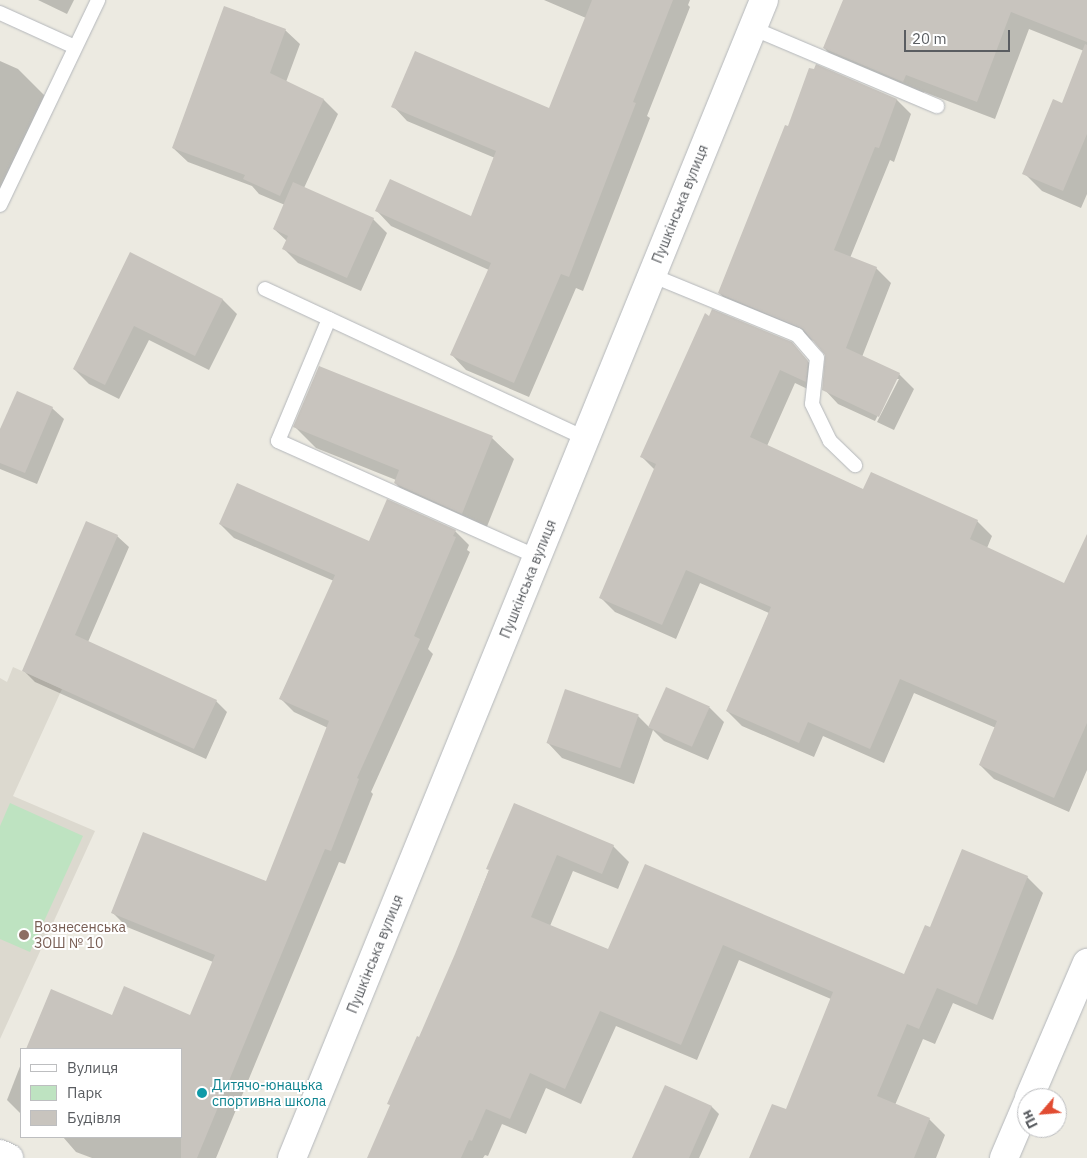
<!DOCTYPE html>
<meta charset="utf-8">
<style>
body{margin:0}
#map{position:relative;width:1087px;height:1158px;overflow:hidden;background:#eceae1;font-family:"IBM Plex Sans",sans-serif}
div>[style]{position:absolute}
.education>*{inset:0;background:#dcd9cf}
.green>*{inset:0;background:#bee3c1}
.shadow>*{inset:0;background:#0003}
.building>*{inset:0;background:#c8c4be;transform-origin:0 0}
.roads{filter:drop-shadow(0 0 1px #b4b7bb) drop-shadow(0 0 1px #b4b7bb)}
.lane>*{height:14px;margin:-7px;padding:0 7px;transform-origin:7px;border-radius:7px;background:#fff}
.street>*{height:28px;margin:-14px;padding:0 14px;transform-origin:14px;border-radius:14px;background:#fff}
.secondary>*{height:28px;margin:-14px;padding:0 14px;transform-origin:14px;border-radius:14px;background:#fff}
.dots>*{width:14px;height:14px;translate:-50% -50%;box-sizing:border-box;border:2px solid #fff;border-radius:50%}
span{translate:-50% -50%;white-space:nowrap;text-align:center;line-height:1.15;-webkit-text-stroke:4px #fff;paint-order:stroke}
.street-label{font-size:14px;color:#5a5d61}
.education-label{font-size:14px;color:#785e54}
.left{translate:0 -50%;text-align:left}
.culture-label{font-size:14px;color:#0d838f}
.legend{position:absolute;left:20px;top:1048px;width:162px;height:90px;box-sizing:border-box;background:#fff;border:1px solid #bdbec0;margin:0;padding:6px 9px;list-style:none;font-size:15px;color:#5a5d61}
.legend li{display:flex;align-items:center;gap:10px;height:25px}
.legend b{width:25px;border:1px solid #bdbec0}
.north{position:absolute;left:1017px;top:1088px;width:50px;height:50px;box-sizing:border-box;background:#fff;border:1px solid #bdbec0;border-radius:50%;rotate:243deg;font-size:14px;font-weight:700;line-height:20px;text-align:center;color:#5a5d61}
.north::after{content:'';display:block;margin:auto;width:18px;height:22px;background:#e14c32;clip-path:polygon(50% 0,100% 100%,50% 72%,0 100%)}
.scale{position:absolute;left:904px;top:30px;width:106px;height:22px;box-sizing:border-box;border:2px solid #5a5d61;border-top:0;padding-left:6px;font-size:15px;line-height:18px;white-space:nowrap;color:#5a5d61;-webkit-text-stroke:4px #fff;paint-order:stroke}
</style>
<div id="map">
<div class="education">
<div style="clip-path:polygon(13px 667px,62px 689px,13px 796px,95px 831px,0 1039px,0 678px,7px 682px)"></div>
</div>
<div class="green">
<div style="clip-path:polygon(10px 803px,83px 836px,30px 952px,0 939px,0 826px)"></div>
</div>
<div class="shadow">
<div style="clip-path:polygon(38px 0,74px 0,67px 14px)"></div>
<div style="clip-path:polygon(544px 0,690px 0,688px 5px,690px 7px,647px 116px,650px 118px,583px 291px,576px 288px,529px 397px,466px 370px,452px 355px,489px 270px,391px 226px,377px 211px,471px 218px,495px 158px,407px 121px,393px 106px,550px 110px,586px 18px)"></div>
<div style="clip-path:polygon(845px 0,1087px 0,1087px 194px,1081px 208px,1042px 191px,1024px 173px,1063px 105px,1084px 51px,1029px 29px,995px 119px,924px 92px,921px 99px,842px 66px,824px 48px)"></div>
<div style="clip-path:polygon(285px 30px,300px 44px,286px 82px,324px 100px,338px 114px,304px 188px,373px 219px,387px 233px,361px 291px,298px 263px,284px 249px,287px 241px,274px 229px,285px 205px,259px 194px,252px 186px,188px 162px,173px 148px)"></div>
<div style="clip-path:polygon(0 61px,18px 69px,45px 96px,0 192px)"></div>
<div style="clip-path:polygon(816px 66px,897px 100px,911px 114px,894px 162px,890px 160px,850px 258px,876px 268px,891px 283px,862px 357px,899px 374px,914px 389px,894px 430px,877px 422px,899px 379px,896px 379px,875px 421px,838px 404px,824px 389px,826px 355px,816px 342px,734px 307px,719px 293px)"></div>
<div style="clip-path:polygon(131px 254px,223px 300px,237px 314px,209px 370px,149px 340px,119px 399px,89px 384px,74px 369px)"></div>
<div style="clip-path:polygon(791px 343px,822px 377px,820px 395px,795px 383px,767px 446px,864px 490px,977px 521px,992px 536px,987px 548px,1065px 585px,1087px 537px,1087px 770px,1069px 812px,994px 779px,980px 765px,996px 728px,914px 693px,884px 763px,823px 736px,814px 757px,742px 726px,727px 711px,769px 613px,700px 583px,676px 639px,615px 612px,601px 598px,655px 470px,642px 457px)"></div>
<div style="clip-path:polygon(52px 408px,64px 419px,37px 484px,0 469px,0 429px)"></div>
<div style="clip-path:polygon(295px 427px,492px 438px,514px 459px,484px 534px,416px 504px,395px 483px,396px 480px,316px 448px)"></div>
<div style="clip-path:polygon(220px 524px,369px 542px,455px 531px,469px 545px,467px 550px,470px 552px,428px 649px,433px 654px,371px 792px,373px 794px,345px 864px,339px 862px,216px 1158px,92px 1158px,76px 1152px,63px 1137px,181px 1137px,181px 1049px,27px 1049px,51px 991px,113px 1016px,191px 1017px,213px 962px,127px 927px,113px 913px,267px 883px,328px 728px,294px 712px,280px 698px,334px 581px,234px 538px)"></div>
<div style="clip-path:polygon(117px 536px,129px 547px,88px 642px,216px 701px,227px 712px,206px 759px,35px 682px,24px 671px)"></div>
<div style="clip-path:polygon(667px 689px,710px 708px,724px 722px,708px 760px,664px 741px,653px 730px,634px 784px,562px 758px,548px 743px,638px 716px,650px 728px)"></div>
<div style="clip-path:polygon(515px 804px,613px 846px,629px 862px,618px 889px,573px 871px,550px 926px,609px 950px,645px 866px,905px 976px,930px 929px,1027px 877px,1043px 893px,993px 1020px,953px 1003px,935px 1044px,923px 1039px,895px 1105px,929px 1119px,945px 1135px,936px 1158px,757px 1158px,787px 1111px,831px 999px,739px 960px,697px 1060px,616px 1026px,581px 1104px,546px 1088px,526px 1134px,502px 1124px,488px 1156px,485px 1155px,483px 1158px,369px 1158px,456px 954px)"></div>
<div style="clip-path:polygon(21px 1064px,21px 1114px,7px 1100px)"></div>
<div style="clip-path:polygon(666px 1086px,712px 1107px,719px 1114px,699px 1158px,633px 1158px)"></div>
</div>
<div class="building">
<div style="clip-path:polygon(592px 0,673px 0,633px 102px,636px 103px,569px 277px,561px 274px,514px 383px,450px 355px,491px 263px,375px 211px,390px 179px,471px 216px,496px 151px,391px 107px,415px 51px,549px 108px)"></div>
<div style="clip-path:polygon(843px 0,1087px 0,1087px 42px,1011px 12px,977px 102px,906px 75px,903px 82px,823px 48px)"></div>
<div style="clip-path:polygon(224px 6px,286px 29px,270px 73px,324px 99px,280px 196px,243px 179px,245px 175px,172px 148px)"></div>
<div style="clip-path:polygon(1085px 44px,1087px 45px,1087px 134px,1063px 191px,1022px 174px,1053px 99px,1062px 103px)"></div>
<div style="clip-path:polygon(816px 64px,897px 99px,879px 148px,875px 147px,834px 250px,877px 267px,846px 348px,900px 373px,879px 417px,822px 390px,825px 355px,803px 329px,718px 293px,785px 125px,788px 126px,809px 68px,814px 69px)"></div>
<div style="clip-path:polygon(293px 182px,374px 218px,347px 278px,282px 249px,288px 236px,273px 229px)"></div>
<div style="clip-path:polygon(130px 252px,223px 299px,195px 356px,134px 326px,105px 385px,73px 369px)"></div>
<div style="clip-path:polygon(712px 309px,792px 342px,808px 361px,806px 382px,780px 370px,750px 437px,863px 489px,871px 472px,978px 520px,970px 539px,1064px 583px,1087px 534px,1087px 723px,1054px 798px,979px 765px,997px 721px,900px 679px,870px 749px,808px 722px,799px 743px,726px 711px,771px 607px,686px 570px,662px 625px,599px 598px,656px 464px,640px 457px,705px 313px,709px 316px)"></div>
<div style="clip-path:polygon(319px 366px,493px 436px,462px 514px,394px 483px,399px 470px,293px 427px)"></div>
<div style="clip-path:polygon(17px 391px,53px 407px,25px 473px,0 463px,0 429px)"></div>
<div style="clip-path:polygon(237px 483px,369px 541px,387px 499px,456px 530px,453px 536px,456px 537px,414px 636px,420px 639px,357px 778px,359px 779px,331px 851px,325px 849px,197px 1158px,181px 1158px,181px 1049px,26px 1049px,51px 989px,112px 1015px,124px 986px,190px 1015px,215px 955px,111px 913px,143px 832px,266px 881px,329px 721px,279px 699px,335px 575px,219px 524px)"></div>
<div style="clip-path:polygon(86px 521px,118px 535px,75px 635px,217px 700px,194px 749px,22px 671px)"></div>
<div style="left:666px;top:687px;width:48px;height:44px;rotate:24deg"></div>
<div style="left:565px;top:689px;width:78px;height:57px;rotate:19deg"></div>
<div style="clip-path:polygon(514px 803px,614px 845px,602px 874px,557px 855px,531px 917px,608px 949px,645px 864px,904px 974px,925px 925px,930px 927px,962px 849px,1028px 876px,977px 1005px,937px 988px,919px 1029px,907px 1024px,877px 1096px,930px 1118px,914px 1158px,749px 1158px,772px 1104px,786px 1109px,833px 992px,723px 945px,681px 1045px,600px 1011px,565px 1089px,530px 1073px,510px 1119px,486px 1109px,472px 1141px,469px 1140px,461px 1158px,367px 1158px,390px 1105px,387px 1104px,417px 1036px,419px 1037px,455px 954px,489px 870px,486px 869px)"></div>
<div style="clip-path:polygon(665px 1085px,712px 1106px,689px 1158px,632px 1158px)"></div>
</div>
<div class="roads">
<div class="lane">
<div style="left:0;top:13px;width:82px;rotate:24.4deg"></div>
<div style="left:752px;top:28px;width:201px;rotate:22.9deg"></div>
<div style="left:0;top:205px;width:227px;rotate:-64.4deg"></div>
<div style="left:651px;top:275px;width:158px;rotate:22.3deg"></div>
<div style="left:797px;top:335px;width:30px;rotate:49deg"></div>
<div style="left:817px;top:358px;width:46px;rotate:96.2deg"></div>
<div style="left:812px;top:404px;width:41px;rotate:64.1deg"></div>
<div style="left:830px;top:441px;width:35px;rotate:44deg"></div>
<div style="left:265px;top:289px;width:353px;rotate:25deg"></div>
<div style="left:329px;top:319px;width:132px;rotate:112.7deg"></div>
<div style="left:278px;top:441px;width:284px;rotate:24.1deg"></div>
</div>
<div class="street">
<div style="left:0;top:1154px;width:10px;rotate:24deg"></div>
<div style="left:292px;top:1158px;width:1250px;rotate:-67.82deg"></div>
</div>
<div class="secondary">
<div style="left:1029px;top:1098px;width:147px;rotate:-66.8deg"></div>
<div style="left:1004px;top:1158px;width:59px;rotate:-66.9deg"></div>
</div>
</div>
<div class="dots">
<div style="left:24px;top:935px;background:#8d6e63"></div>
<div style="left:202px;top:1093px;background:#0f9aa8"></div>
</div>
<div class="street-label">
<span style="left:680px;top:204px;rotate:-68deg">Пушкінська вулиця</span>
<span style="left:528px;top:579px;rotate:-68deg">Пушкінська вулиця</span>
<span style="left:375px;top:954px;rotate:-68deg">Пушкінська вулиця</span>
</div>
<div class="education-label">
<span class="left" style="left:34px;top:935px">Вознесенська<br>ЗОШ № 10</span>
</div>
<div class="culture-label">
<span class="left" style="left:212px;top:1093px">Дитячо-юнацька<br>спортивна школа</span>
</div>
<ul class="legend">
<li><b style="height:6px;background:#fff"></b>Вулиця</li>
<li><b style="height:14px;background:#bee3c1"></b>Парк</li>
<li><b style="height:14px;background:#c8c4be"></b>Будівля</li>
</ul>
<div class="north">Пн</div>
<div class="scale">20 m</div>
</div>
